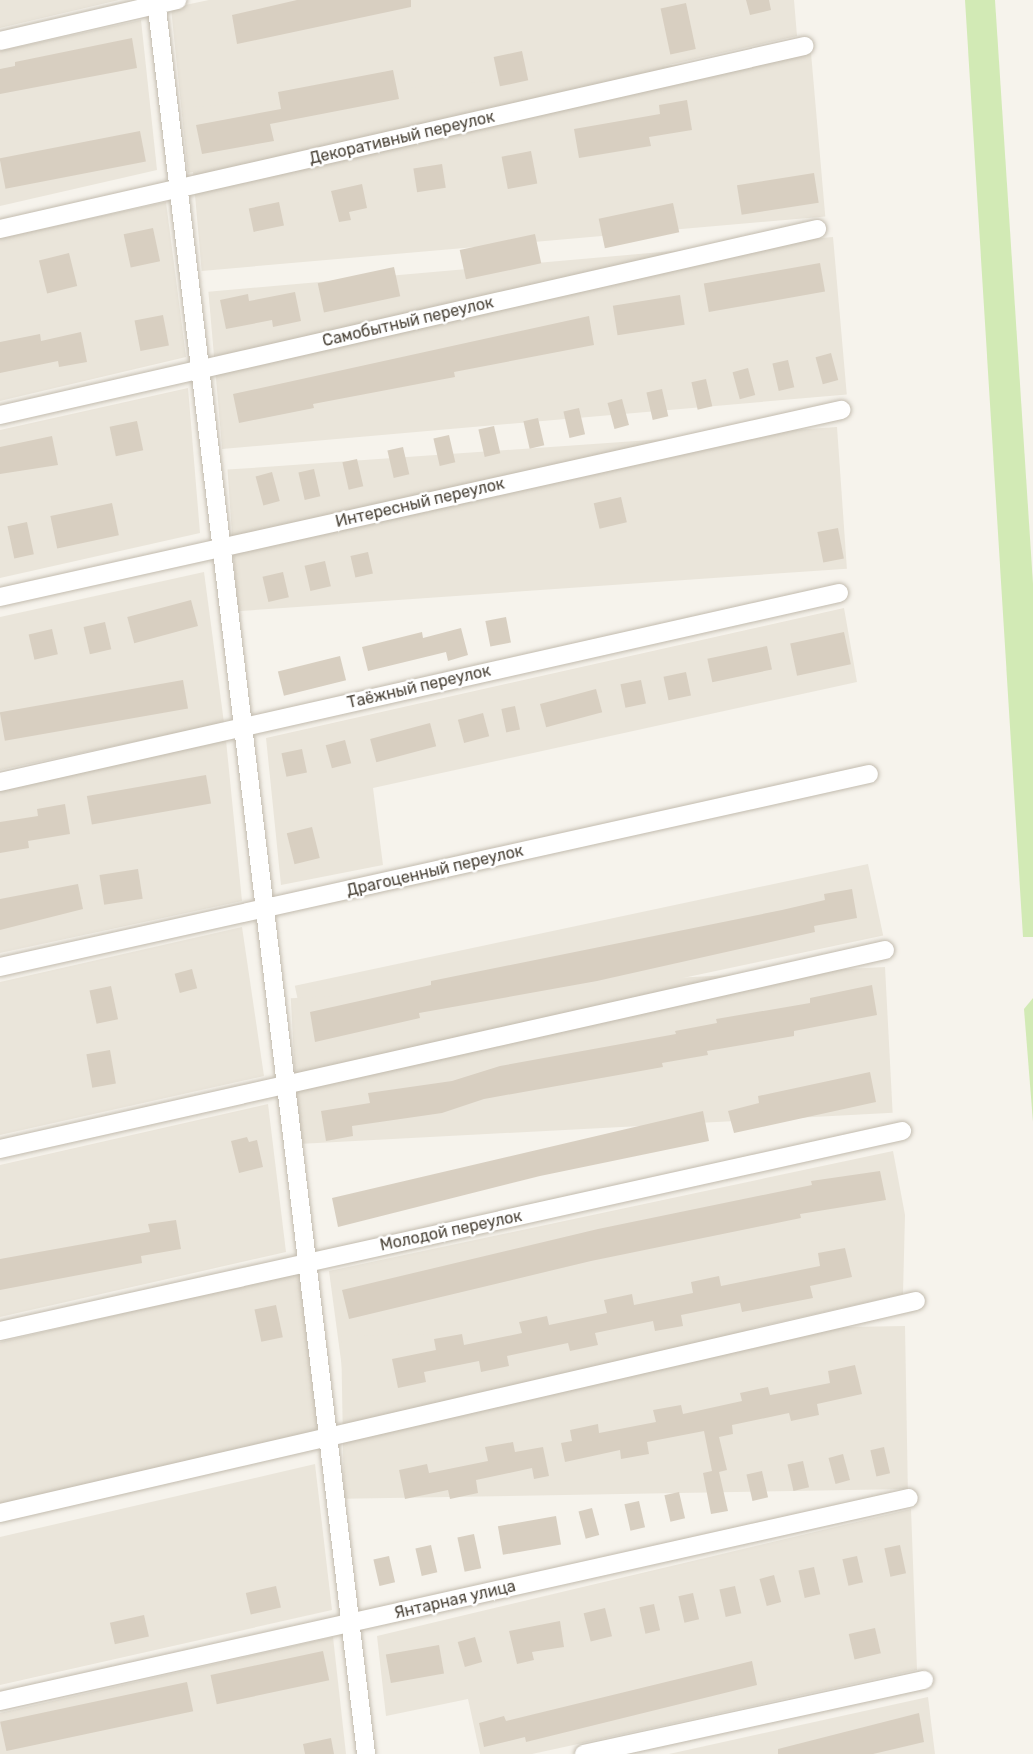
<!DOCTYPE html>
<meta charset="utf-8">
<style>
body{margin:0}
#map{position:relative;width:1033px;height:1754px;overflow:hidden;background:#f6f3ec;font-family:Rubik,sans-serif}
div>[style]{position:absolute}
.residential>*{inset:0;background:#eae5da;transform-origin:0 0}
.green>*{inset:0;background:#d2eab5}
.building>*{inset:0;background:#d8cfc1;transform-origin:0 0}
.roads{filter:drop-shadow(0 0 2px #c2bbae) drop-shadow(0 0 2px #c2bbae)}
.minor>*{height:18px;margin:-9px;padding:0 9px;transform-origin:9px;border-radius:9px;background:#fff}
span{translate:-50% -50%;white-space:nowrap;text-align:center;line-height:1.15;-webkit-text-stroke:5px #fff;paint-order:stroke}
.street-label{font-size:16px;color:#4b4439}
</style>
<div id="map">
<div class="residential">
<div style="clip-path:polygon(0 0,119px 0,0 28px)"></div>
<div style="clip-path:polygon(209px 0,794px 0,797px 36px,188px 173px,171px 8px)"></div>
<div style="clip-path:polygon(141px 20px,157px 170px,0 206px,0 51px)"></div>
<div style="left:811px;top:53px;width:164px;height:626px;rotate:85deg"></div>
<div style="clip-path:polygon(166px 202px,186px 357px,0 401px,0 238px)"></div>
<div style="left:833px;top:237px;width:158px;height:627px;rotate:85deg"></div>
<div style="clip-path:polygon(188px 388px,200px 533px,0 578px,0 430px)"></div>
<div style="left:837px;top:427px;width:142px;height:611px;rotate:86deg"></div>
<div style="clip-path:polygon(204px 572px,224px 723px,0 770px,0 617px)"></div>
<div style="clip-path:polygon(844px 608px,857px 682px,373px 788px,383px 865px,281px 885px,266px 738px)"></div>
<div style="clip-path:polygon(226px 740px,242px 901px,0 953px,0 791px)"></div>
<div style="left:868px;top:864px;width:73px;height:586px;rotate:78deg"></div>
<div style="clip-path:polygon(242px 927px,264px 1076px,0 1135px,0 982px)"></div>
<div style="left:885px;top:967px;width:146px;height:595px;rotate:87deg"></div>
<div style="clip-path:polygon(268px 1104px,286px 1252px,0 1317px,0 1165px)"></div>
<div style="clip-path:polygon(893px 1151px,905px 1215px,903px 1294px,349px 1420px,329px 1271px)"></div>
<div style="clip-path:polygon(300px 1272px,320px 1434px,0 1507px,0 1342px)"></div>
<div style="left:905px;top:1326px;width:163px;height:564px;rotate:89deg"></div>
<div style="clip-path:polygon(315px 1464px,332px 1610px,0 1685px,0 1537px)"></div>
<div style="clip-path:polygon(911px 1509px,917px 1670px,532px 1754px,480px 1754px,468px 1699px,386px 1716px,377px 1636px)"></div>
<div style="clip-path:polygon(333px 1637px,346px 1754px,0 1754px,0 1713px)"></div>
<div style="clip-path:polygon(928px 1697px,935px 1754px,669px 1754px)"></div>
</div>
<div class="green">
<div style="clip-path:polygon(965px 0,995px 0,1033px 584px,1033px 937px,1023px 937px)"></div>
<div style="clip-path:polygon(1033px 998px,1033px 1122px,1024px 1009px)"></div>
</div>
<div class="building">
<div style="clip-path:polygon(297px 0,411px 0,411px 7px,237px 44px,232px 15px)"></div>
<div style="clip-path:polygon(746px 0,769px 0,771px 10px,750px 15px)"></div>
<div style="left:686px;top:3px;width:47px;height:26px;rotate:78deg"></div>
<div style="clip-path:polygon(132px 38px,137px 68px,0 94px,0 69px,15px 66px,15px 62px)"></div>
<div style="left:522px;top:51px;width:30px;height:29px;rotate:78deg"></div>
<div style="clip-path:polygon(393px 70px,399px 99px,270px 124px,274px 141px,202px 154px,196px 125px,281px 109px,278px 92px)"></div>
<div style="clip-path:polygon(687px 100px,692px 130px,649px 137px,651px 146px,579px 158px,574px 129px,660px 114px,659px 105px)"></div>
<div style="left:140px;top:131px;width:31px;height:143px;rotate:79deg"></div>
<div style="left:531px;top:151px;width:33px;height:30px;rotate:79deg"></div>
<div style="left:442px;top:164px;width:24px;height:29px;rotate:81deg"></div>
<div style="left:814px;top:173px;width:30px;height:78px;rotate:81deg"></div>
<div style="clip-path:polygon(362px 184px,367px 208px,349px 212px,351px 220px,339px 222px,331px 191px)"></div>
<div style="left:279px;top:202px;width:24px;height:31px;rotate:78deg"></div>
<div style="left:673px;top:203px;width:30px;height:76px;rotate:78deg"></div>
<div style="left:153px;top:228px;width:34px;height:30px;rotate:78deg"></div>
<div style="left:535px;top:234px;width:30px;height:77px;rotate:78deg"></div>
<div style="left:69px;top:253px;width:34px;height:31px;rotate:76deg"></div>
<div style="left:820px;top:263px;width:29px;height:118px;rotate:80deg"></div>
<div style="left:394px;top:267px;width:30px;height:78px;rotate:78deg"></div>
<div style="clip-path:polygon(295px 292px,301px 321px,273px 327px,272px 320px,226px 329px,220px 300px,248px 294px,249px 301px)"></div>
<div style="left:680px;top:295px;width:30px;height:68px;rotate:81deg"></div>
<div style="left:163px;top:315px;width:31px;height:29px;rotate:79deg"></div>
<div style="clip-path:polygon(589px 316px,594px 345px,454px 372px,455px 377px,313px 404px,314px 408px,239px 423px,233px 394px)"></div>
<div style="clip-path:polygon(81px 332px,87px 362px,59px 367px,58px 361px,0 373px,0 342px,40px 334px,41px 341px)"></div>
<div style="left:831px;top:353px;width:28px;height:16px;rotate:75deg"></div>
<div style="left:788px;top:360px;width:28px;height:16px;rotate:77deg"></div>
<div style="left:748px;top:368px;width:28px;height:16px;rotate:75deg"></div>
<div style="left:706px;top:379px;width:28px;height:15px;rotate:77deg"></div>
<div style="left:662px;top:389px;width:28px;height:16px;rotate:77deg"></div>
<div style="left:622px;top:399px;width:27px;height:15px;rotate:75deg"></div>
<div style="left:579px;top:408px;width:27px;height:16px;rotate:77deg"></div>
<div style="left:538px;top:418px;width:28px;height:15px;rotate:77deg"></div>
<div style="left:137px;top:421px;width:30px;height:28px;rotate:78deg"></div>
<div style="left:494px;top:426px;width:28px;height:16px;rotate:77deg"></div>
<div style="left:449px;top:435px;width:28px;height:16px;rotate:77deg"></div>
<div style="clip-path:polygon(52px 436px,58px 465px,0 474px,0 447px)"></div>
<div style="left:403px;top:447px;width:28px;height:16px;rotate:77deg"></div>
<div style="left:357px;top:459px;width:28px;height:15px;rotate:77deg"></div>
<div style="left:314px;top:469px;width:28px;height:16px;rotate:77deg"></div>
<div style="left:272px;top:472px;width:30px;height:17px;rotate:75deg"></div>
<div style="left:621px;top:497px;width:26px;height:28px;rotate:77deg"></div>
<div style="left:112px;top:503px;width:33px;height:63px;rotate:78deg"></div>
<div style="left:27px;top:522px;width:33px;height:20px;rotate:78deg"></div>
<div style="left:838px;top:528px;width:31px;height:21px;rotate:79deg"></div>
<div style="left:368px;top:552px;width:22px;height:18px;rotate:77deg"></div>
<div style="left:325px;top:561px;width:26px;height:21px;rotate:77deg"></div>
<div style="left:283px;top:572px;width:26px;height:21px;rotate:77deg"></div>
<div style="left:191px;top:600px;width:27px;height:66px;rotate:75deg"></div>
<div style="left:506px;top:617px;width:26px;height:21px;rotate:79deg"></div>
<div style="left:105px;top:622px;width:28px;height:22px;rotate:77deg"></div>
<div style="clip-path:polygon(461px 628px,468px 655px,448px 661px,446px 652px,368px 671px,362px 647px,422px 632px,423px 638px)"></div>
<div style="left:52px;top:629px;width:26px;height:24px;rotate:77deg"></div>
<div style="left:844px;top:632px;width:33px;height:55px;rotate:78deg"></div>
<div style="left:767px;top:646px;width:24px;height:61px;rotate:78deg"></div>
<div style="left:340px;top:656px;width:25px;height:64px;rotate:76deg"></div>
<div style="left:686px;top:672px;width:24px;height:23px;rotate:78deg"></div>
<div style="left:183px;top:680px;width:29px;height:186px;rotate:80deg"></div>
<div style="left:641px;top:680px;width:24px;height:21px;rotate:78deg"></div>
<div style="left:596px;top:689px;width:24px;height:58px;rotate:75deg"></div>
<div style="left:515px;top:706px;width:24px;height:14px;rotate:78deg"></div>
<div style="left:483px;top:713px;width:24px;height:26px;rotate:75deg"></div>
<div style="left:430px;top:723px;width:24px;height:62px;rotate:75deg"></div>
<div style="left:345px;top:740px;width:24px;height:20px;rotate:75deg"></div>
<div style="left:302px;top:749px;width:24px;height:21px;rotate:78deg"></div>
<div style="left:206px;top:775px;width:29px;height:121px;rotate:80deg"></div>
<div style="clip-path:polygon(65px 804px,70px 834px,28px 841px,29px 848px,0 853px,0 822px,38px 816px,37px 809px)"></div>
<div style="left:312px;top:827px;width:32px;height:26px;rotate:76deg"></div>
<div style="left:138px;top:869px;width:30px;height:39px;rotate:81deg"></div>
<div style="clip-path:polygon(78px 884px,83px 909px,0 930px,0 899px)"></div>
<div style="clip-path:polygon(852px 889px,857px 918px,814px 926px,815px 932px,597px 981px,419px 1013px,420px 1018px,315px 1042px,310px 1012px,431px 985px,431px 981px,782px 910px,825px 900px,824px 894px)"></div>
<div style="left:192px;top:969px;width:20px;height:18px;rotate:75deg"></div>
<div style="clip-path:polygon(872px 985px,877px 1015px,794px 1031px,794px 1036px,707px 1051px,708px 1055px,662px 1063px,663px 1067px,484px 1099px,442px 1113px,352px 1126px,353px 1136px,326px 1141px,321px 1111px,370px 1103px,368px 1093px,452px 1081px,500px 1066px,676px 1034px,675px 1031px,717px 1023px,716px 1019px,810px 1003px,810px 998px)"></div>
<div style="left:111px;top:986px;width:34px;height:22px;rotate:78deg"></div>
<div style="left:110px;top:1050px;width:34px;height:24px;rotate:80deg"></div>
<div style="clip-path:polygon(870px 1072px,876px 1102px,734px 1133px,728px 1111px,759px 1103px,758px 1096px)"></div>
<div style="clip-path:polygon(703px 1111px,709px 1141px,540px 1176px,338px 1227px,332px 1198px)"></div>
<div style="clip-path:polygon(247px 1137px,249px 1142px,257px 1140px,263px 1167px,239px 1173px,231px 1141px)"></div>
<div style="clip-path:polygon(880px 1171px,886px 1200px,800px 1214px,801px 1218px,591px 1261px,349px 1319px,342px 1290px,598px 1229px,812px 1185px,811px 1181px)"></div>
<div style="clip-path:polygon(176px 1220px,181px 1249px,141px 1256px,142px 1263px,0 1290px,0 1259px,150px 1232px,148px 1224px)"></div>
<div style="clip-path:polygon(845px 1248px,852px 1277px,810px 1286px,813px 1298px,742px 1312px,740px 1303px,681px 1315px,683px 1326px,655px 1331px,653px 1321px,595px 1333px,598px 1345px,570px 1351px,568px 1343px,507px 1356px,509px 1366px,481px 1372px,479px 1361px,424px 1372px,426px 1382px,398px 1388px,392px 1359px,436px 1350px,434px 1339px,462px 1334px,464px 1345px,522px 1333px,519px 1322px,547px 1316px,549px 1325px,607px 1313px,604px 1300px,632px 1294px,634px 1305px,693px 1293px,691px 1282px,719px 1276px,721px 1286px,820px 1266px,818px 1253px)"></div>
<div style="left:276px;top:1305px;width:33px;height:22px;rotate:78deg"></div>
<div style="clip-path:polygon(855px 1365px,862px 1394px,817px 1404px,819px 1415px,791px 1421px,789px 1413px,732px 1425px,733px 1434px,719px 1437px,727px 1470px,719px 1472px,728px 1511px,711px 1514px,703px 1473px,712px 1471px,704px 1431px,647px 1442px,649px 1454px,621px 1459px,620px 1450px,565px 1462px,561px 1443px,572px 1441px,570px 1430px,598px 1424px,599px 1433px,656px 1422px,653px 1410px,681px 1405px,683px 1414px,742px 1401px,740px 1393px,768px 1387px,770px 1395px,830px 1383px,828px 1371px)"></div>
<div style="clip-path:polygon(513px 1442px,515px 1452px,543px 1447px,549px 1476px,534px 1479px,532px 1468px,476px 1480px,478px 1493px,450px 1499px,448px 1490px,405px 1499px,399px 1470px,427px 1464px,429px 1473px,488px 1461px,485px 1447px)"></div>
<div style="left:884px;top:1447px;width:27px;height:14px;rotate:77deg"></div>
<div style="left:843px;top:1454px;width:27px;height:15px;rotate:75deg"></div>
<div style="left:803px;top:1461px;width:27px;height:16px;rotate:77deg"></div>
<div style="left:762px;top:1471px;width:27px;height:16px;rotate:77deg"></div>
<div style="left:679px;top:1492px;width:27px;height:15px;rotate:77deg"></div>
<div style="left:639px;top:1501px;width:27px;height:15px;rotate:77deg"></div>
<div style="left:592px;top:1508px;width:28px;height:14px;rotate:75deg"></div>
<div style="left:556px;top:1516px;width:29px;height:59px;rotate:80deg"></div>
<div style="left:474px;top:1534px;width:35px;height:17px;rotate:78deg"></div>
<div style="left:431px;top:1545px;width:28px;height:16px;rotate:77deg"></div>
<div style="left:900px;top:1545px;width:29px;height:16px;rotate:78deg"></div>
<div style="left:389px;top:1556px;width:27px;height:16px;rotate:77deg"></div>
<div style="left:857px;top:1556px;width:27px;height:15px;rotate:77deg"></div>
<div style="left:814px;top:1567px;width:28px;height:16px;rotate:77deg"></div>
<div style="left:774px;top:1575px;width:28px;height:15px;rotate:75deg"></div>
<div style="left:276px;top:1586px;width:22px;height:31px;rotate:77deg"></div>
<div style="left:735px;top:1586px;width:28px;height:16px;rotate:77deg"></div>
<div style="left:693px;top:1593px;width:27px;height:15px;rotate:77deg"></div>
<div style="left:654px;top:1604px;width:27px;height:15px;rotate:77deg"></div>
<div style="left:605px;top:1608px;width:29px;height:22px;rotate:76deg"></div>
<div style="left:144px;top:1615px;width:22px;height:35px;rotate:77deg"></div>
<div style="clip-path:polygon(560px 1621px,564px 1647px,532px 1652px,534px 1660px,517px 1664px,509px 1631px)"></div>
<div style="left:875px;top:1628px;width:26px;height:27px;rotate:77deg"></div>
<div style="left:475px;top:1637px;width:26px;height:18px;rotate:74deg"></div>
<div style="left:439px;top:1645px;width:29px;height:54px;rotate:80deg"></div>
<div style="left:323px;top:1651px;width:30px;height:115px;rotate:78deg"></div>
<div style="clip-path:polygon(752px 1661px,757px 1685px,526px 1742px,525px 1737px,484px 1747px,479px 1723px,504px 1716px,506px 1721px)"></div>
<div style="left:187px;top:1682px;width:30px;height:191px;rotate:78deg"></div>
<div style="clip-path:polygon(919px 1713px,924px 1742px,873px 1754px,778px 1754px,778px 1749px)"></div>
<div style="clip-path:polygon(331px 1738px,334px 1754px,305px 1754px,303px 1744px)"></div>
</div>
<div class="roads">
<div class="minor">
<div style="left:156px;top:0;width:1767px;rotate:83.17deg"></div>
<div style="left:0;top:41px;width:182px;rotate:-13deg"></div>
<div style="left:0;top:229px;width:825px;rotate:-12.82deg"></div>
<div style="left:0;top:415px;width:838px;rotate:-12.83deg"></div>
<div style="left:0;top:597px;width:862px;rotate:-12.54deg"></div>
<div style="left:0;top:782px;width:860px;rotate:-12.7deg"></div>
<div style="left:0;top:967px;width:890px;rotate:-12.52deg"></div>
<div style="left:0;top:1149px;width:907px;rotate:-12.67deg"></div>
<div style="left:0;top:1331px;width:924px;rotate:-12.5deg"></div>
<div style="left:0;top:1513px;width:940px;rotate:-13.03deg"></div>
<div style="left:0;top:1701px;width:931px;rotate:-12.59deg"></div>
<div style="left:584px;top:1754px;width:348px;rotate:-12.3deg"></div>
</div>
</div>
<div class="street-label">
<span style="left:402px;top:138px;rotate:-13deg">Декоративный переулок</span>
<span style="left:408px;top:322px;rotate:-13deg">Самобытный переулок</span>
<span style="left:420px;top:503px;rotate:-13deg">Интересный переулок</span>
<span style="left:419px;top:687px;rotate:-13deg">Таёжный переулок</span>
<span style="left:435px;top:871px;rotate:-13deg">Драгоценный переулок</span>
<span style="left:451px;top:1231px;rotate:-12deg">Молодой переулок</span>
<span style="left:455px;top:1600px;rotate:-13deg">Янтарная улица</span>
</div>
</div>
